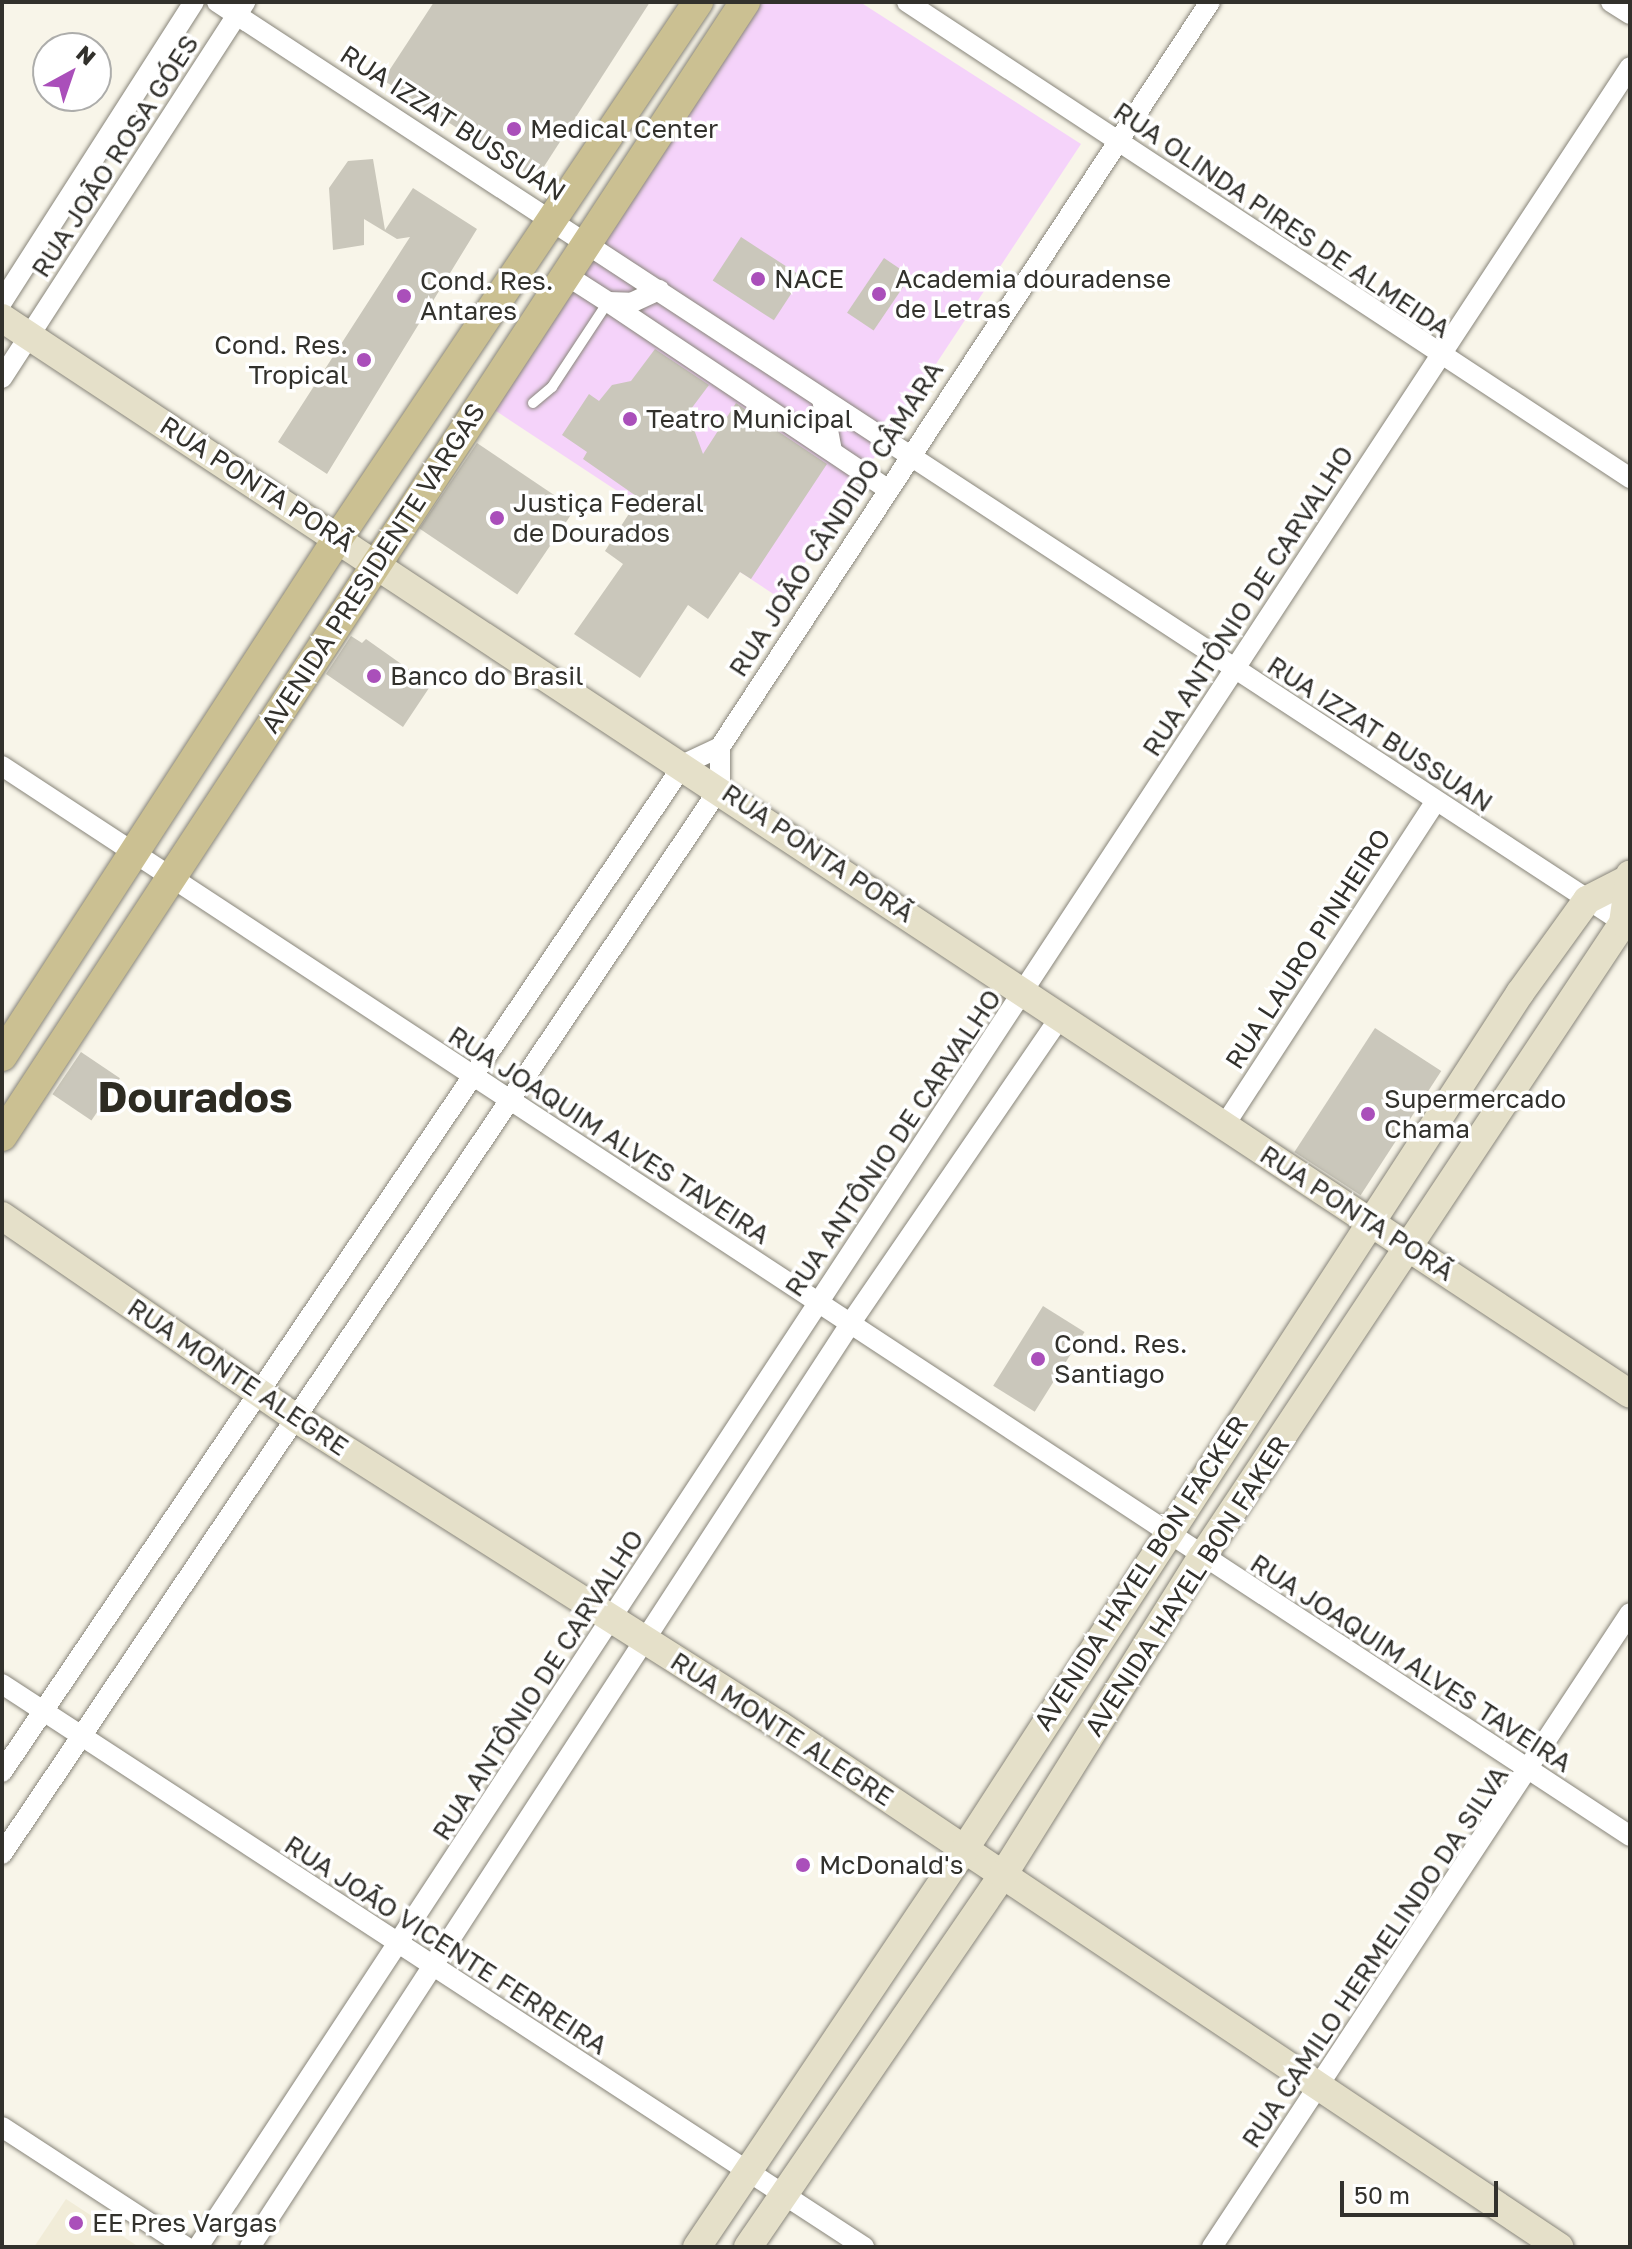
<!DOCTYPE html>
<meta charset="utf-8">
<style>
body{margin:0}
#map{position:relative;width:1632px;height:2249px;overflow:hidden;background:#f8f5e9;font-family:"Golos Text",sans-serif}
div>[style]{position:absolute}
.built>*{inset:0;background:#f1ecd8}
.green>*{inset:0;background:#f5d3fa}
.building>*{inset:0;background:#cac7bb;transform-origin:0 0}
.roads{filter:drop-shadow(0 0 2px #88857a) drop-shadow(0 0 2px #88857a)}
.lane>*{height:10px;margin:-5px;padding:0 5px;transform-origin:5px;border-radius:5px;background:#fff}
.street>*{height:20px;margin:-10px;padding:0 10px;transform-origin:10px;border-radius:10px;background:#fff}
.secondary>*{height:28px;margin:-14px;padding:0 14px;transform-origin:14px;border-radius:14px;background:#e5e0c9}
.primary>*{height:30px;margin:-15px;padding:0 15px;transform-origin:15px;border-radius:15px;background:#cbc092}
.dots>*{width:22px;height:22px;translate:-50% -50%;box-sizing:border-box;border:4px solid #fff;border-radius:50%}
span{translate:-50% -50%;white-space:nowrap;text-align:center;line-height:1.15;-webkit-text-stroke:7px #fff;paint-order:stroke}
.street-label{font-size:26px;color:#32312c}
.poi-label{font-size:26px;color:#32312c}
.left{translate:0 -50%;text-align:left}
.right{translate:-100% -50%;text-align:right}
.town-label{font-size:42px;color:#2d2b22;font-weight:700}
.frame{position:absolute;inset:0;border:4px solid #32312c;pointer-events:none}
.north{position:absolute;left:32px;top:32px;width:80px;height:80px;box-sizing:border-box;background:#fff;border:2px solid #adadab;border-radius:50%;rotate:40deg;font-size:22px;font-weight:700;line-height:32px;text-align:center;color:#32312c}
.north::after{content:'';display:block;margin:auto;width:28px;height:36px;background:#aa4fba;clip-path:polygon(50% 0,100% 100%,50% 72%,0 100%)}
.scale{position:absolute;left:1340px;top:2181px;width:158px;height:36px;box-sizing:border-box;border:4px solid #32312c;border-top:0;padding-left:10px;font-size:24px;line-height:28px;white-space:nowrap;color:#32312c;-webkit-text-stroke:6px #fff;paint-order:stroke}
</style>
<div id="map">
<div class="built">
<div style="clip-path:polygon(66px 2199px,139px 2247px,34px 2247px)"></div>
</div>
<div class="green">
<div style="clip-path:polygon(762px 2px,860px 2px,1081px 144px,781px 599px,493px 409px)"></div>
</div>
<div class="building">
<div style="clip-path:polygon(434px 2px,650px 2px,536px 179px,383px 80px)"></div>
<div style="clip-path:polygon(373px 159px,385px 230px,413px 188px,477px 229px,327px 474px,278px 442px,410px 237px,397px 239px,364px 219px,364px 245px,333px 250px,329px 188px,348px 161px)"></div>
<div style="left:741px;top:237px;width:73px;height:52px;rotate:33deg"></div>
<div style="left:884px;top:258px;width:32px;height:66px;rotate:34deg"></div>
<div style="clip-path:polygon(655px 349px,709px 385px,688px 413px,703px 454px,736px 403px,827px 464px,751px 579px,740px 572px,708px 619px,688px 605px,640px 678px,574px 634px,623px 564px,605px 551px,639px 498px,583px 459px,587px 452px,562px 435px,589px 394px,599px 401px,612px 385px,631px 381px)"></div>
<div style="left:477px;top:443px;width:118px;height:103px;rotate:34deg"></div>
<div style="clip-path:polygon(351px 636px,362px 643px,366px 639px,431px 685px,403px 727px,326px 674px)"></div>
<div style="left:1375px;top:1028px;width:79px;height:148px;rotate:33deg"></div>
<div style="left:81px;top:1052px;width:47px;height:51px;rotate:34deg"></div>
<div style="left:1043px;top:1306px;width:49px;height:94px;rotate:32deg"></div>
</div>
<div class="roads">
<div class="lane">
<div style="left:533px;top:403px;width:25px;rotate:-40deg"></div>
<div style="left:552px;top:387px;width:102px;rotate:-56.6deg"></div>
</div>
<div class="street">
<div style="left:217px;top:2px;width:1689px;rotate:33.21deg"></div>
<div style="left:907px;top:2px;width:866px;rotate:33.36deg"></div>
<div style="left:1611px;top:2px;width:22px;rotate:32deg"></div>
<div style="left:566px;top:275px;width:50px;rotate:32.7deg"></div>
<div style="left:608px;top:302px;width:23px;rotate:2deg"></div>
<div style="left:631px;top:303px;width:31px;rotate:-25deg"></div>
<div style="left:2px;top:302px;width:356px;rotate:-57.4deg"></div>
<div style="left:608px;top:302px;width:334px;rotate:33.8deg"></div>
<div style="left:2px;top:378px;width:448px;rotate:-57.1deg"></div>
<div style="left:822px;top:399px;width:53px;rotate:79.1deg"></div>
<div style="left:2px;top:766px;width:1948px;rotate:33.31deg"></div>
<div style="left:1224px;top:1126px;width:388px;rotate:-56.9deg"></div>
<div style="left:2px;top:1684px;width:1030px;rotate:33.15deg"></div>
<div style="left:2px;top:1772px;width:1217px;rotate:-55.92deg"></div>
<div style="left:684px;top:764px;width:40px;rotate:-25deg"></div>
<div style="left:720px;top:747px;width:892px;rotate:-56.67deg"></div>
<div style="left:2px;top:1854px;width:1285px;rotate:-56.04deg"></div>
<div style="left:720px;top:788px;width:41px;rotate:-90deg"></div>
<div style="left:2px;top:2127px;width:220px;rotate:33.1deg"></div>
<div style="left:198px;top:2247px;width:2608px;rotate:-56.7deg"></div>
<div style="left:250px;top:2247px;width:1101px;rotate:-56.97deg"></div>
<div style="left:850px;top:1324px;width:373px;rotate:-55.6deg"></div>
<div style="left:1212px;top:2247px;width:759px;rotate:-56.6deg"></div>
</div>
<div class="secondary">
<div style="left:2px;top:318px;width:1951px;rotate:33.46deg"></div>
<div style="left:2px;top:1216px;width:358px;rotate:34.5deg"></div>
<div style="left:297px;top:1419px;width:571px;rotate:32.41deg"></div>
<div style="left:779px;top:1725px;width:939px;rotate:33.79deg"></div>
<div style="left:697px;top:2247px;width:478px;rotate:-56.1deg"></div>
<div style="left:964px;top:1850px;width:1022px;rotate:-57.03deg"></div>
<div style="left:1520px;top:993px;width:115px;rotate:-54.2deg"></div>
<div style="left:1587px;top:900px;width:44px;rotate:-27.1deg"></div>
<div style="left:748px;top:2247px;width:451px;rotate:-55.6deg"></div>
<div style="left:1003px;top:1875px;width:375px;rotate:-58deg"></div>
<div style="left:1202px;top:1557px;width:761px;rotate:-56.41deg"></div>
<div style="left:1623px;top:923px;width:49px;rotate:-81.9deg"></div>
</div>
<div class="primary">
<div style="left:2px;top:1056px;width:617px;rotate:-57.03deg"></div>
<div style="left:338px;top:538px;width:646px;rotate:-56.11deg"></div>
<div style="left:2px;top:1136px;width:1356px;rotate:-56.77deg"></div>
</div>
</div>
<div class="dots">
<div style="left:514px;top:129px;background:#aa4fba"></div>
<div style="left:758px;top:279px;background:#aa4fba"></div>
<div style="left:879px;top:294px;background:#aa4fba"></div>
<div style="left:404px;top:296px;background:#aa4fba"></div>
<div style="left:364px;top:360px;background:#aa4fba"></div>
<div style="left:630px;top:419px;background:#aa4fba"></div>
<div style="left:497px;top:518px;background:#aa4fba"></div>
<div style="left:374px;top:676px;background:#aa4fba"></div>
<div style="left:1368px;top:1114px;background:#aa4fba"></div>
<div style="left:1038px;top:1359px;background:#aa4fba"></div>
<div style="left:803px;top:1865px;background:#aa4fba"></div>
<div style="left:76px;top:2223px;background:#aa4fba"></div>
</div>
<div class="street-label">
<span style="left:453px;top:123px;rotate:33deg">RUA IZZAT BUSSUAN</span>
<span style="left:115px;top:156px;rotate:-57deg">RUA JOÃO ROSA GÓES</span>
<span style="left:1282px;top:220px;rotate:34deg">RUA OLINDA PIRES DE ALMEIDA</span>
<span style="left:257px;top:484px;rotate:33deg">RUA PONTA PORÃ</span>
<span style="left:836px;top:519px;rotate:-57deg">RUA JOÃO CÂNDIDO CÂMARA</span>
<span style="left:373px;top:568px;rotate:-57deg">AVENIDA PRESIDENTE VARGAS</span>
<span style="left:1248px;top:601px;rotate:-57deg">RUA ANTÔNIO DE CARVALHO</span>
<span style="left:1380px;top:734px;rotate:33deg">RUA IZZAT BUSSUAN</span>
<span style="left:818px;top:853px;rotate:34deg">RUA PONTA PORÃ</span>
<span style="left:1308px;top:949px;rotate:-57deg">RUA LAURO PINHEIRO</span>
<span style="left:609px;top:1135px;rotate:33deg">RUA JOAQUIM ALVES TAVEIRA</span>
<span style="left:893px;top:1143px;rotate:-56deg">RUA ANTÔNIO DE CARVALHO</span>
<span style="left:1357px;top:1213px;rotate:33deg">RUA PONTA PORÃ</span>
<span style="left:238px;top:1377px;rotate:34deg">RUA MONTE ALEGRE</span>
<span style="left:1141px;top:1573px;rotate:-57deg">AVENIDA HAYEL BON FACKER</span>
<span style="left:1187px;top:1586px;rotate:-57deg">AVENIDA HAYEL BON FAKER</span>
<span style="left:1411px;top:1663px;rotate:33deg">RUA JOAQUIM ALVES TAVEIRA</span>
<span style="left:538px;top:1685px;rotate:-57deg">RUA ANTÔNIO DE CARVALHO</span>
<span style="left:782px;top:1729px;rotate:33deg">RUA MONTE ALEGRE</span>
<span style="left:446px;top:1945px;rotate:33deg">RUA JOÃO VICENTE FERREIRA</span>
<span style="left:1375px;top:1957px;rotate:-56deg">RUA CAMILO HERMELINDO DA SILVA</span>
</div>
<div class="poi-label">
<span class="left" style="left:530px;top:129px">Medical Center</span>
<span class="left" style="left:774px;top:279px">NACE</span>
<span class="left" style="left:895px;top:294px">Academia douradense<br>de Letras</span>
<span class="left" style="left:420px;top:296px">Cond. Res.<br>Antares</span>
<span class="right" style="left:348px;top:360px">Cond. Res.<br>Tropical</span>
<span class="left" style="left:646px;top:419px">Teatro Municipal</span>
<span class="left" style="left:513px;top:518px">Justiça Federal<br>de Dourados</span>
<span class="left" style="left:390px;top:676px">Banco do Brasil</span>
<span class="left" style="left:1384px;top:1114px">Supermercado<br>Chama</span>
<span class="left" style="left:1054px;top:1359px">Cond. Res.<br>Santiago</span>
<span class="left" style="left:819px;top:1865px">McDonald's</span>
<span class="left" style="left:92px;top:2223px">EE Pres Vargas</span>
</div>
<div class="town-label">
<span style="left:195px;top:1096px">Dourados</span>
</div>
<div class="frame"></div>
<div class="north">N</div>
<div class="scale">50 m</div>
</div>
